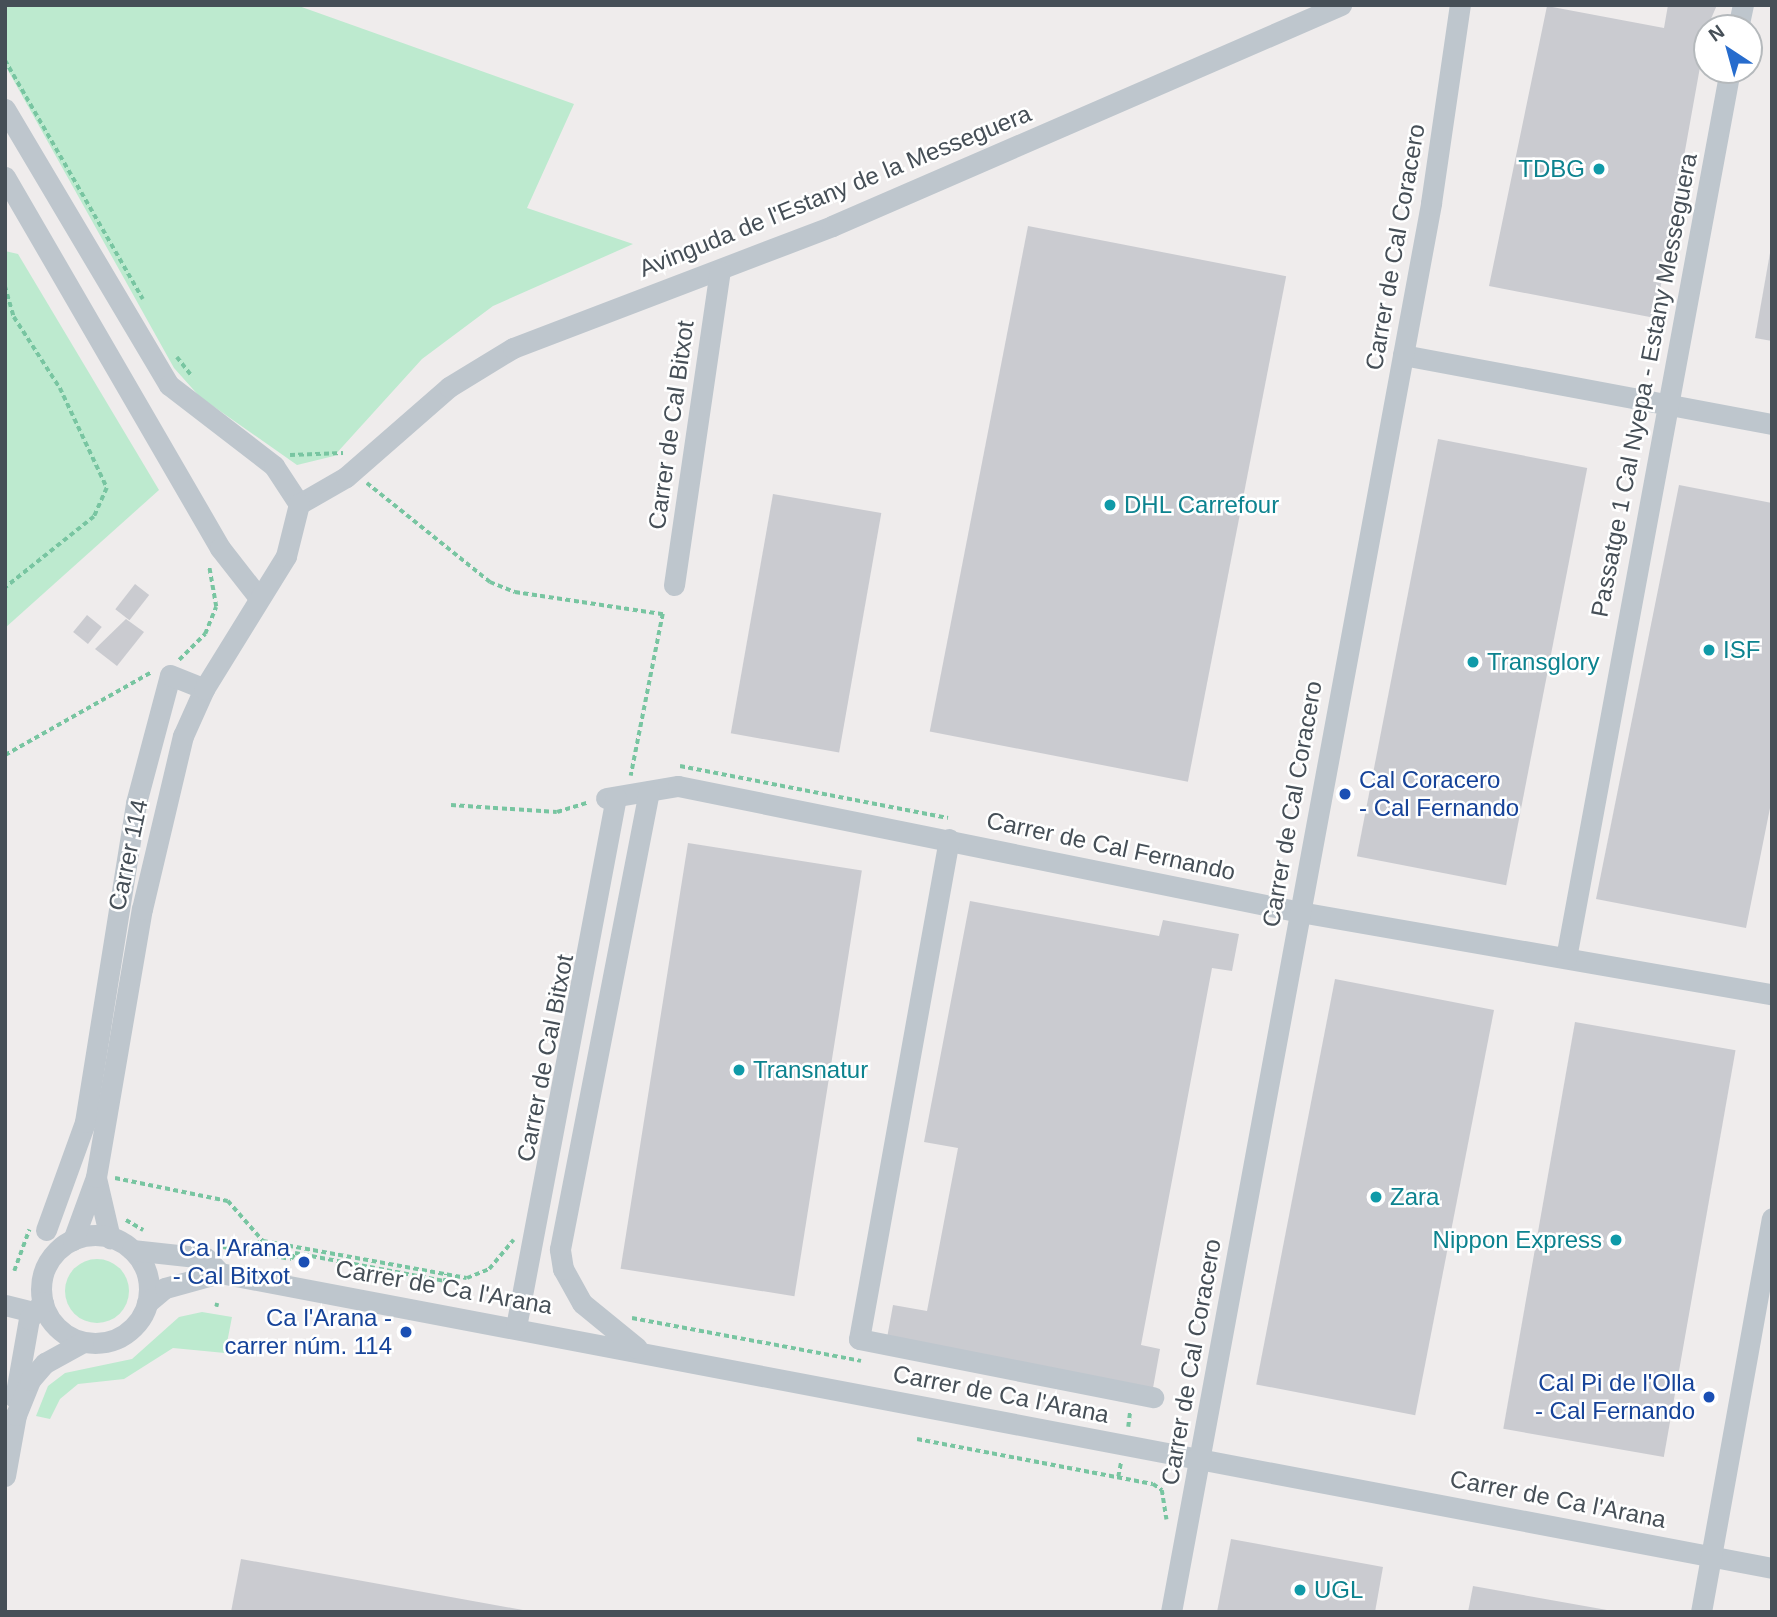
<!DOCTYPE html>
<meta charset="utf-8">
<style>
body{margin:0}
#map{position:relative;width:1777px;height:1617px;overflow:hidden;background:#efecec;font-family:Helvetica,sans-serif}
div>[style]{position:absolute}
.green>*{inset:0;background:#bdeacf}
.round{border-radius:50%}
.building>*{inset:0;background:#cacbd0;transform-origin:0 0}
.path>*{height:3.5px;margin-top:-1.75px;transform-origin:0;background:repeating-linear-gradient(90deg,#78c5a1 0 5px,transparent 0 8.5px)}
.minor>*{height:21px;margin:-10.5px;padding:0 10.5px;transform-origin:10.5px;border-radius:10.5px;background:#bec6cd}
.minor>.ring{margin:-10.5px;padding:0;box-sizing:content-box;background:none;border:21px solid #bec6cd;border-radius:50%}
.dots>*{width:19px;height:19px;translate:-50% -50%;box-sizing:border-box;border:4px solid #fff;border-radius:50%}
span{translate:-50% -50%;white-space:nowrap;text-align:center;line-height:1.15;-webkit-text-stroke:5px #fff;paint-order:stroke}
.culture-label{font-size:24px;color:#0d838f}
.right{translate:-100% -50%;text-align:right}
.left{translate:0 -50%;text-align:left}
.street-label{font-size:24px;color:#464f57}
.transit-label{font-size:24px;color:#164399}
.frame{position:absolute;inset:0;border:7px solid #464f57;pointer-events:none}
.north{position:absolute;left:1693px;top:14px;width:70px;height:70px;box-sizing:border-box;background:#fff;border:2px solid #b5b9bc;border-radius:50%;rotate:324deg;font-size:19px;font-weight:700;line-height:28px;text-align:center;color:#464f57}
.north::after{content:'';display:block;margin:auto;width:24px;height:32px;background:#276ccd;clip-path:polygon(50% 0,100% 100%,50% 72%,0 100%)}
</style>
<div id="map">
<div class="green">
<div style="clip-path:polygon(5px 5px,296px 5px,574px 104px,527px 208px,633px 244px,493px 306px,422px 359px,334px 456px,297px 465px,200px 397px,174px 368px,5px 65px)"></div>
<div style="clip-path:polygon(5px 251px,18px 254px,159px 490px,5px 628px)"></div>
<div class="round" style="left:65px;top:1259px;width:64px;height:64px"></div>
<div style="clip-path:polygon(202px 1312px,232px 1317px,225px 1353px,173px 1348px,124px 1379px,78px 1384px,60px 1399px,50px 1419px,36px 1416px,48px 1386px,65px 1373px,132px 1359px,179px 1317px)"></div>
</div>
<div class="building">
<div style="clip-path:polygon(1668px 5px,1717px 5px,1707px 28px,1655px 318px,1489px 286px,1547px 6px,1664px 28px)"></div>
<div style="left:1028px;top:226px;width:263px;height:515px;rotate:11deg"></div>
<div style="clip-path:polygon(1770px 253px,1772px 253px,1772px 341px,1755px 338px)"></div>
<div style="left:1438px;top:439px;width:152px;height:425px;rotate:11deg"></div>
<div style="clip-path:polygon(1679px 485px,1772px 503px,1772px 798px,1746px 928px,1596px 899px)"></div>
<div style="left:773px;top:494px;width:110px;height:243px;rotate:10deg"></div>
<div style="left:135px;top:584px;width:18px;height:32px;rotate:38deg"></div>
<div style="left:87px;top:615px;width:19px;height:22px;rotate:39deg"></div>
<div style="clip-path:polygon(126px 619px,144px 632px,117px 666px,95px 649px)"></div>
<div style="left:688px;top:843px;width:176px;height:431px;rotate:9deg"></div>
<div style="clip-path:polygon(970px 901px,1159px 936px,1163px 920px,1239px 934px,1232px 971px,1212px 968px,1141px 1345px,1160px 1349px,1153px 1388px,887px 1338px,893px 1305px,927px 1311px,958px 1148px,924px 1142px)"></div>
<div style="left:1335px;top:979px;width:162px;height:413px;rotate:11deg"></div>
<div style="left:1575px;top:1022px;width:163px;height:413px;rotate:10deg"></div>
<div style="clip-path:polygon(1231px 1539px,1383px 1567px,1375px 1612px,1217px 1612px)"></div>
<div style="clip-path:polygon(241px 1559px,523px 1610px,523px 1612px,231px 1612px)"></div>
<div style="clip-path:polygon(1473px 1586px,1607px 1610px,1607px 1612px,1468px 1612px)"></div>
</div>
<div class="path">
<div style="left:5px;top:60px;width:276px;rotate:60deg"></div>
<div style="left:5px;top:286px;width:32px;rotate:74deg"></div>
<div style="left:14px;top:317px;width:85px;rotate:57.1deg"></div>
<div style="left:60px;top:388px;width:110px;rotate:64.8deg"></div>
<div style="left:107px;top:488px;width:32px;rotate:114deg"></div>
<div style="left:94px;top:517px;width:114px;rotate:141.4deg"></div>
<div style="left:177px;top:357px;width:24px;rotate:52deg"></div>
<div style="left:290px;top:455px;width:53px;rotate:-2.2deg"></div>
<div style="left:367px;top:483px;width:158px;rotate:38.8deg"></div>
<div style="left:490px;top:582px;width:27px;rotate:22deg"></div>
<div style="left:515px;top:592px;width:150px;rotate:8.5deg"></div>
<div style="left:663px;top:614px;width:165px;rotate:101.2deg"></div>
<div style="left:179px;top:660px;width:37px;rotate:-45deg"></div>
<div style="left:205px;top:634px;width:29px;rotate:-68deg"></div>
<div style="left:216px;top:607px;width:41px;rotate:-99.9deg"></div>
<div style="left:5px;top:755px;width:169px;rotate:-29.5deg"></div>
<div style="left:680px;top:766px;width:273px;rotate:11deg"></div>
<div style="left:451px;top:805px;width:106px;rotate:3.8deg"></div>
<div style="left:557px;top:812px;width:31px;rotate:-17deg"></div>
<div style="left:115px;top:1178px;width:115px;rotate:11.5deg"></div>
<div style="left:228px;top:1201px;width:53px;rotate:48.8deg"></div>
<div style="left:126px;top:1220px;width:20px;rotate:30deg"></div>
<div style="left:223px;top:1247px;width:69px;rotate:10deg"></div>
<div style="left:291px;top:1259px;width:7px;rotate:-56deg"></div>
<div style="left:295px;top:1253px;width:153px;rotate:10.6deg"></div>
<div style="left:239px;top:1250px;width:26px;rotate:-21deg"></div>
<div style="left:263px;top:1241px;width:207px;rotate:10.3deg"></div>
<div style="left:467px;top:1278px;width:24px;rotate:-22deg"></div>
<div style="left:489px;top:1269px;width:38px;rotate:-50deg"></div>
<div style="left:14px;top:1271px;width:44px;rotate:-69.9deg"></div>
<div style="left:443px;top:1292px;width:18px;rotate:-81deg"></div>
<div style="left:216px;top:1307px;width:4px;rotate:-76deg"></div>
<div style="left:632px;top:1318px;width:233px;rotate:10.6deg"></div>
<div style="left:1128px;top:1427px;width:16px;rotate:-83deg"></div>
<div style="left:917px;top:1439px;width:240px;rotate:10.8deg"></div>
<div style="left:1153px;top:1484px;width:11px;rotate:34deg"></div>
<div style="left:1162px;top:1490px;width:30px;rotate:81deg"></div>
<div style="left:1118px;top:1477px;width:15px;rotate:-79deg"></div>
</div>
<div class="minor">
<div style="left:1738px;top:28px;width:24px;rotate:-78deg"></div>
<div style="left:5px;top:109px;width:321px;rotate:59.3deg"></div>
<div style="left:169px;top:385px;width:133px;rotate:37.6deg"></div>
<div style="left:274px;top:466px;width:45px;rotate:56.7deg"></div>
<div style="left:5px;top:177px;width:429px;rotate:59.9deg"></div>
<div style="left:220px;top:548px;width:63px;rotate:52deg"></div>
<div style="left:1403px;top:355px;width:375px;rotate:10.6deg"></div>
<div style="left:299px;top:504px;width:54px;rotate:-29.9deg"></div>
<div style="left:346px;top:477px;width:137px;rotate:-41.1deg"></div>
<div style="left:449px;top:387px;width:75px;rotate:-31.4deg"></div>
<div style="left:513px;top:348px;width:342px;rotate:-20.9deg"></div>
<div style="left:832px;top:226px;width:555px;rotate:-23.47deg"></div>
<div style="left:674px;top:585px;width:317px;rotate:-81.7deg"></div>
<div style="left:606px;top:798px;width:73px;rotate:-9.5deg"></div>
<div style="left:678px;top:786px;width:635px;rotate:11.45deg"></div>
<div style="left:1300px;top:912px;width:479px;rotate:9.9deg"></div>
<div style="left:949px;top:839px;width:508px;rotate:100.2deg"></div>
<div style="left:859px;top:1339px;width:300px;rotate:11.2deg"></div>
<div style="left:1566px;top:958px;width:903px;rotate:-79.54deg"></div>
<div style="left:96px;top:1178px;width:62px;rotate:76.9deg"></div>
<div style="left:46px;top:1230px;width:115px;rotate:-70.1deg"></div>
<div style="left:85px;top:1122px;width:323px;rotate:-80.9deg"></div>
<div style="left:136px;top:803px;width:132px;rotate:-75.1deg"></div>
<div style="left:170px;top:675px;width:37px;rotate:22deg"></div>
<div class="ring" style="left:41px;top:1235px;width:87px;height:87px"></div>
<div style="left:73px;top:1240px;width:67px;rotate:-69.9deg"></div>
<div style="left:96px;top:1177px;width:272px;rotate:-80.3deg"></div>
<div style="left:142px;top:909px;width:178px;rotate:-76.7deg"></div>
<div style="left:183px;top:736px;width:51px;rotate:-65.9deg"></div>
<div style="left:204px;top:689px;width:156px;rotate:-58.3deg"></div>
<div style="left:286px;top:556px;width:54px;rotate:-76deg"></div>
<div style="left:132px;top:1250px;width:74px;rotate:6.2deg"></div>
<div style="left:206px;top:1258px;width:21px;rotate:47deg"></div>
<div style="left:147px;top:1303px;width:23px;rotate:-40deg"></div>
<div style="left:165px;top:1288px;width:57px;rotate:-15.3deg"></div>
<div style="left:220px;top:1273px;width:1580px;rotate:10.76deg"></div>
<div style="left:5px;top:1305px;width:30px;rotate:14deg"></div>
<div style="left:516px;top:1327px;width:539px;rotate:-79.32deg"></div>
<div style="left:637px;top:1348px;width:71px;rotate:-140.7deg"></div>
<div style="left:582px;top:1303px;width:39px;rotate:-119deg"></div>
<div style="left:563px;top:1269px;width:20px;rotate:-99deg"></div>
<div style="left:560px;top:1249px;width:466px;rotate:-79deg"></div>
<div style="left:15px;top:1398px;width:80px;rotate:-80deg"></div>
<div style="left:29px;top:1319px;width:22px;rotate:-51deg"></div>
<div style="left:5px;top:1476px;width:62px;rotate:-79.8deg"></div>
<div style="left:16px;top:1415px;width:38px;rotate:-68deg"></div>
<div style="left:30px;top:1380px;width:23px;rotate:-49deg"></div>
<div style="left:45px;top:1363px;width:43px;rotate:-28.9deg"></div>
<div style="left:1171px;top:1612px;width:1433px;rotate:-79.54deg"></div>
<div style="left:1431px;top:203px;width:200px;rotate:-81.7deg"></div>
<div style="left:1701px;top:1612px;width:400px;rotate:-79.8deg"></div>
</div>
<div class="dots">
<div style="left:1599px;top:169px;background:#0f9aa8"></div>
<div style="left:1110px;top:505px;background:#0f9aa8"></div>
<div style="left:1709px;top:650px;background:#0f9aa8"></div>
<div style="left:1473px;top:662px;background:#0f9aa8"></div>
<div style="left:1345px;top:794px;background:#1a4fb4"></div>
<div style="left:739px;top:1070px;background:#0f9aa8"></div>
<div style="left:1376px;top:1197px;background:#0f9aa8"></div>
<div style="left:1616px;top:1240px;background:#0f9aa8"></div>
<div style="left:304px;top:1262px;background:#1a4fb4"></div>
<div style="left:406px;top:1332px;background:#1a4fb4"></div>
<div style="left:1709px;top:1397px;background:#1a4fb4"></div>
<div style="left:1300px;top:1590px;background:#0f9aa8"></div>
</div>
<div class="culture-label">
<span class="right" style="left:1585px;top:169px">TDBG</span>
<span class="left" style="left:1124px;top:505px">DHL Carrefour</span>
<span class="left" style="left:1723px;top:650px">ISF</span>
<span class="left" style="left:1487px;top:662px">Transglory</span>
<span class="left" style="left:753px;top:1070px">Transnatur</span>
<span class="left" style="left:1390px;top:1197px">Zara</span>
<span class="right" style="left:1602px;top:1240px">Nippon Express</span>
<span class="left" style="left:1314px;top:1590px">UGL</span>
</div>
<div class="street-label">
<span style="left:835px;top:191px;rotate:-22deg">Avinguda de l'Estany de la Messeguera</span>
<span style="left:1395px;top:247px;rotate:-80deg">Carrer de Cal Coracero</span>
<span style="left:1644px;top:385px;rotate:-79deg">Passatge 1 Cal Nyepa - Estany Messeguera</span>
<span style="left:671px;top:425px;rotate:-82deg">Carrer de Cal Bitxot</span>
<span style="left:1292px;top:804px;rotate:-80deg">Carrer de Cal Coracero</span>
<span style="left:1111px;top:846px;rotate:12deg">Carrer de Cal Fernando</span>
<span style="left:128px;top:855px;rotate:-78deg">Carrer 114</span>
<span style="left:545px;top:1058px;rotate:-79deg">Carrer de Cal Bitxot</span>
<span style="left:444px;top:1287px;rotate:10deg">Carrer de Ca l'Arana</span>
<span style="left:1191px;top:1362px;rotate:-80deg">Carrer de Cal Coracero</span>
<span style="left:1001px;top:1394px;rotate:11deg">Carrer de Ca l'Arana</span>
<span style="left:1558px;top:1499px;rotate:11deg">Carrer de Ca l'Arana</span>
</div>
<div class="transit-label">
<span class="left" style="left:1359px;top:794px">Cal Coracero<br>- Cal Fernando</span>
<span class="right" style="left:290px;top:1262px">Ca l'Arana<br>- Cal Bitxot</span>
<span class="right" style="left:392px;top:1332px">Ca l'Arana -<br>carrer núm. 114</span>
<span class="right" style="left:1695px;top:1397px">Cal Pi de l'Olla<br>- Cal Fernando</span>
</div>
<div class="frame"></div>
<div class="north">N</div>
</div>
